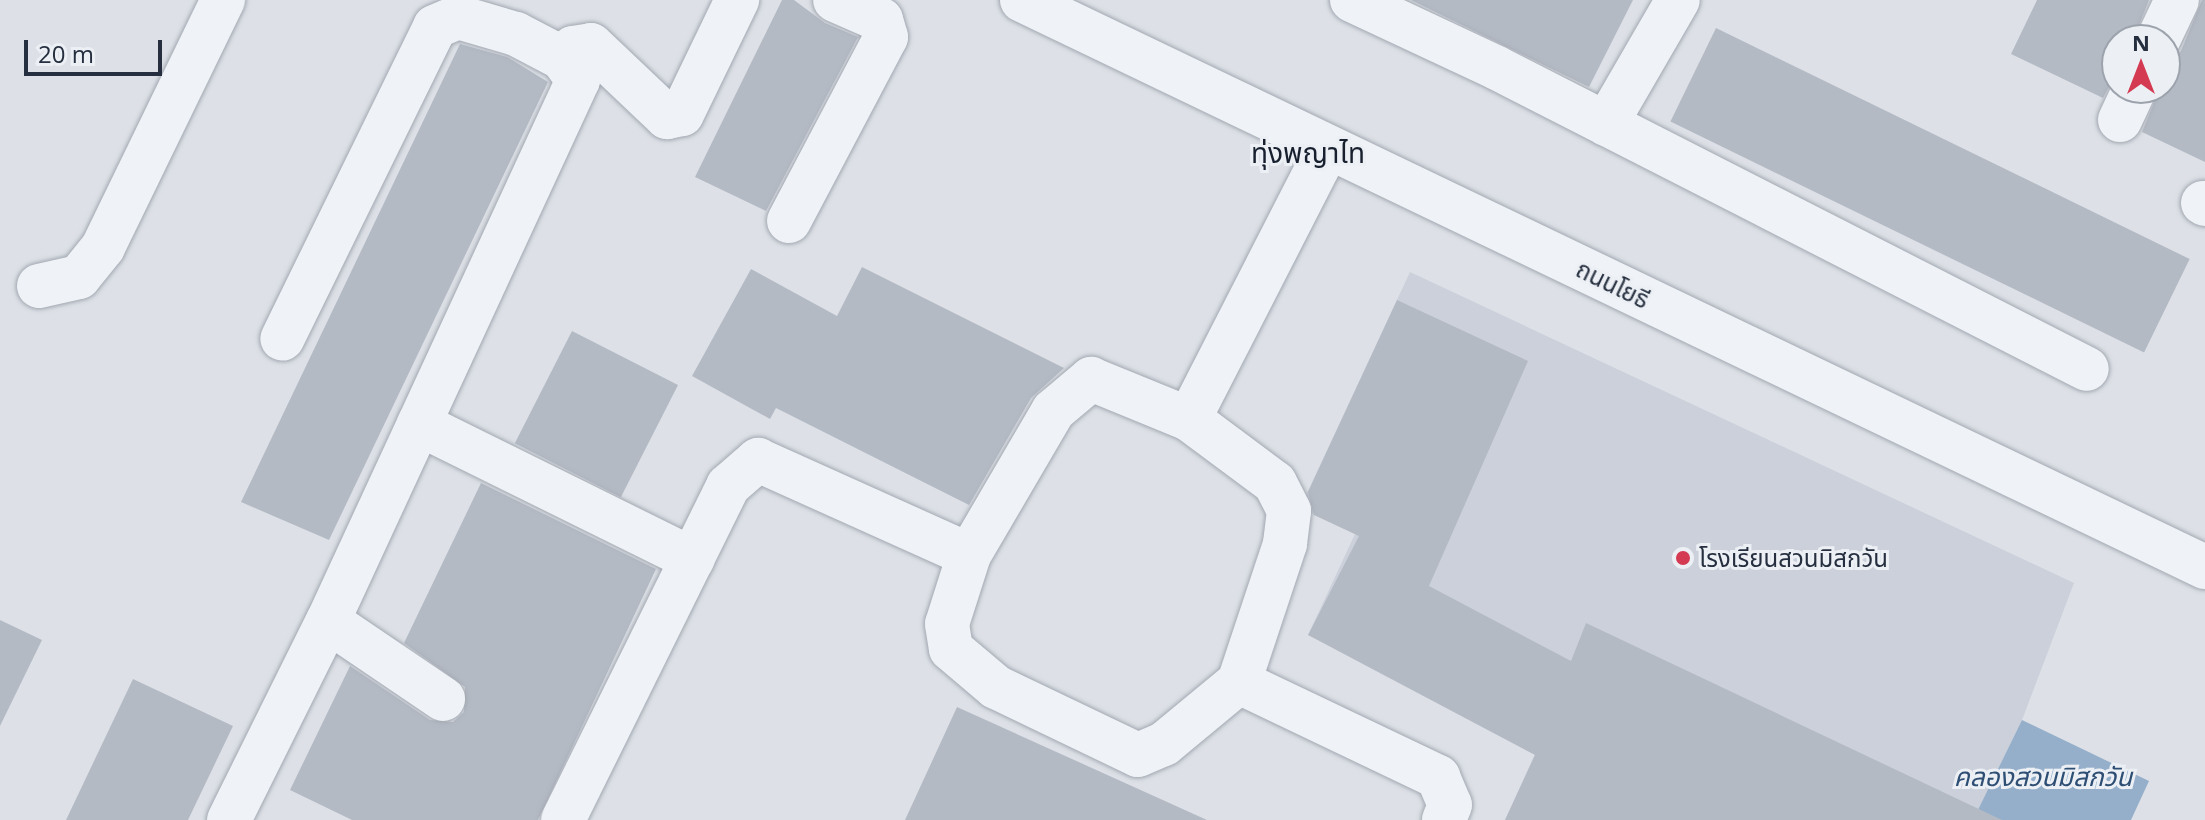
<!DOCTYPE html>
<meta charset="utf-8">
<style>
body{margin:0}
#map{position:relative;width:2205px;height:820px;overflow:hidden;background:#dde1e7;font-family:"Open Sans","Noto Sans Thai",sans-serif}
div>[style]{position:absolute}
.built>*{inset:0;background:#cbd0da}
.water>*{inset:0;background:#95afca}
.building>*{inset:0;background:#b4bac4;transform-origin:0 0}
.roads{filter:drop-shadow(0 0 2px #a2a8b1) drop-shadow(0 0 2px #a2a8b1)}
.minor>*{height:44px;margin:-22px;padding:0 22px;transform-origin:22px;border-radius:22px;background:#eff2f6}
.dots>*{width:22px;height:22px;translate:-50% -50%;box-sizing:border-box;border:4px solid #ecf0f5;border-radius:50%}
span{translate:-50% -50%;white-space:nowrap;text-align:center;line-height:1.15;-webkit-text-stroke:6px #ecf0f5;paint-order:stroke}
.street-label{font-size:24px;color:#262f3f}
.poi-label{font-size:24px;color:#262f3f}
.left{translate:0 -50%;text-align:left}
.water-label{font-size:26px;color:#2e4e74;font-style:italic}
.quarter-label{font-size:28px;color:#18202f}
.north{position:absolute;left:2101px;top:24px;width:80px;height:80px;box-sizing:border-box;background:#ecf0f5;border:2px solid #9da3ac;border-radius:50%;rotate:0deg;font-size:22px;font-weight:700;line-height:32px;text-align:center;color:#262f3f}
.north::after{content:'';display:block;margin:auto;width:28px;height:36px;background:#d43a52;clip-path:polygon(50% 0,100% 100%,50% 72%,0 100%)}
.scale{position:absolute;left:24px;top:40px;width:138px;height:36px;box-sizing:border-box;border:4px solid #262f3f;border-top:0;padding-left:10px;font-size:24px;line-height:28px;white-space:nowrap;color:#262f3f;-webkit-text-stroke:6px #ecf0f5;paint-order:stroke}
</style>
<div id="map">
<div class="built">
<div style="clip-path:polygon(1410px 272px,2074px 583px,2022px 720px,1973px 820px,1505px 820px,1540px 743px,1308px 635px,1355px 534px,1300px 508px)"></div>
</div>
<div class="water">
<div style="clip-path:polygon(2022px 720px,2149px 781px,2131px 820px,1973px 820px)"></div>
</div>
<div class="building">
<div style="clip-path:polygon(782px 0,794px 0,825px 23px,858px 37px,766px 211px,695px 177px)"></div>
<div style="clip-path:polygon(1411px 0,1633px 0,1589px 87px)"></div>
<div style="clip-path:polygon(2037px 0,2149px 0,2133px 40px,2117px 40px,2117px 72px,2103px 98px,2011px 54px)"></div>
<div style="clip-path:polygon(2202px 0,2205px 0,2205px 162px,2142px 132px,2160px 88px,2165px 88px,2165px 63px,2181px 51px)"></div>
<div style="left:1716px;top:28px;width:527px;height:104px;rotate:26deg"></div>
<div style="clip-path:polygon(460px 44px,507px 57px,548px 82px,329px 540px,241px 502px)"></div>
<div style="clip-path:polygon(862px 267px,1064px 368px,1031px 398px,969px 505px,776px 408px,770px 419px,692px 376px,751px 269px,837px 316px)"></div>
<div style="clip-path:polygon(1397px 300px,1528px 361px,1429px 586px,1571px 661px,1586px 623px,2002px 820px,1505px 820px,1535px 755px,1308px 635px,1359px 536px,1314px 515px,1308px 492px)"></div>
<div style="left:572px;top:331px;width:119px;height:126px;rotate:27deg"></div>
<div style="clip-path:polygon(481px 483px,656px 569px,538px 820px,352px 820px,290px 790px,350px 666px,430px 720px,453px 722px,464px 712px,465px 687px,404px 643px)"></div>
<div style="clip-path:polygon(0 620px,42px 640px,0 726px)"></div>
<div style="clip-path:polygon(133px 679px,233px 726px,188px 820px,66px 820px)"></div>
<div style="clip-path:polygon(957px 707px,1207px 820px,905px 820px)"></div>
</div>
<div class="roads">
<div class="minor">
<div style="left:1022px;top:0;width:1312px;rotate:25.61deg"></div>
<div style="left:1352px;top:0;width:160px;rotate:25.1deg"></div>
<div style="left:1497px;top:68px;width:662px;rotate:27.03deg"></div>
<div style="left:2158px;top:40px;width:44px;rotate:-64.6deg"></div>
<div style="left:562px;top:58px;width:15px;rotate:-42deg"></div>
<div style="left:573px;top:48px;width:18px;rotate:-9deg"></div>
<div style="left:591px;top:45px;width:105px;rotate:43.5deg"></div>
<div style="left:667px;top:117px;width:15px;rotate:-11deg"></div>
<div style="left:682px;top:114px;width:127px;rotate:-64.2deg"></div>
<div style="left:2120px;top:120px;width:35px;rotate:-65deg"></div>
<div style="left:1606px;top:124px;width:143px;rotate:-59.9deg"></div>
<div style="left:2203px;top:203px;width:2px;rotate:27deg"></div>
<div style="left:789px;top:221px;width:208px;rotate:-62.2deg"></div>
<div style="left:886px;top:37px;width:18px;rotate:-106deg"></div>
<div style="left:881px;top:20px;width:50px;rotate:-156.5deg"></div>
<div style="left:39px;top:286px;width:41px;rotate:-12.7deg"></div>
<div style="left:79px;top:277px;width:38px;rotate:-51deg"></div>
<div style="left:103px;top:247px;width:275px;rotate:-64.1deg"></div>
<div style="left:1189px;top:419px;width:305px;rotate:-62.9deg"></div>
<div style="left:419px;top:424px;width:305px;rotate:26.3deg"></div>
<div style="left:969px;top:555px;width:72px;rotate:107.7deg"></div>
<div style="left:947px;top:624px;width:25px;rotate:81deg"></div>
<div style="left:951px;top:649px;width:59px;rotate:40.2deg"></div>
<div style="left:996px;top:687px;width:157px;rotate:25.6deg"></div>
<div style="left:1138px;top:755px;width:28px;rotate:-23deg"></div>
<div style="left:1164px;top:744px;width:97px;rotate:-39.6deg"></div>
<div style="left:328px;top:621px;width:139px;rotate:34.1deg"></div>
<div style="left:229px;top:820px;width:222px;rotate:-63.6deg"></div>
<div style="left:328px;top:621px;width:596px;rotate:-65.2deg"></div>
<div style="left:578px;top:80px;width:27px;rotate:-126deg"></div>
<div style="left:562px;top:58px;width:52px;rotate:-152.4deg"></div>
<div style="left:516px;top:34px;width:60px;rotate:-163.7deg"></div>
<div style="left:458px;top:17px;width:25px;rotate:157deg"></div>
<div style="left:435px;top:27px;width:347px;rotate:116.1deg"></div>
<div style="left:563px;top:820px;width:373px;rotate:-63.7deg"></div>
<div style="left:728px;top:486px;width:40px;rotate:-41deg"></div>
<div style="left:758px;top:460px;width:231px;rotate:24.2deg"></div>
<div style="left:969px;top:555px;width:167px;rotate:-59.7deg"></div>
<div style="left:1053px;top:411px;width:50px;rotate:-40.1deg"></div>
<div style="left:1091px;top:379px;width:106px;rotate:22.2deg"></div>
<div style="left:1189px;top:419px;width:107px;rotate:36.7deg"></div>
<div style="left:1275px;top:483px;width:31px;rotate:63deg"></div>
<div style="left:1289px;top:511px;width:33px;rotate:97deg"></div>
<div style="left:1285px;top:544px;width:145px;rotate:108.4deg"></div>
<div style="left:1239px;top:682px;width:221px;rotate:25.5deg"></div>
<div style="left:1438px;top:777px;width:30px;rotate:67deg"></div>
<div style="left:1450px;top:805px;width:16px;rotate:112deg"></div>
</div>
</div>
<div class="dots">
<div style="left:1683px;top:558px;background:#d43a52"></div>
</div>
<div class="street-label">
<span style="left:1613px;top:284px;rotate:26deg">ถนนโยธี</span>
</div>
<div class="poi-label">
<span class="left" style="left:1699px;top:558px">โรงเรียนสวนมิสกวัน</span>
</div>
<div class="water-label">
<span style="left:2043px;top:777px">คลองสวนมิสกวัน</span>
</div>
<div class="quarter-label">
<span style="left:1308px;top:152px">ทุ่งพญาไท</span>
</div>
<div class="north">N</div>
<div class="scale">20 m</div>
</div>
